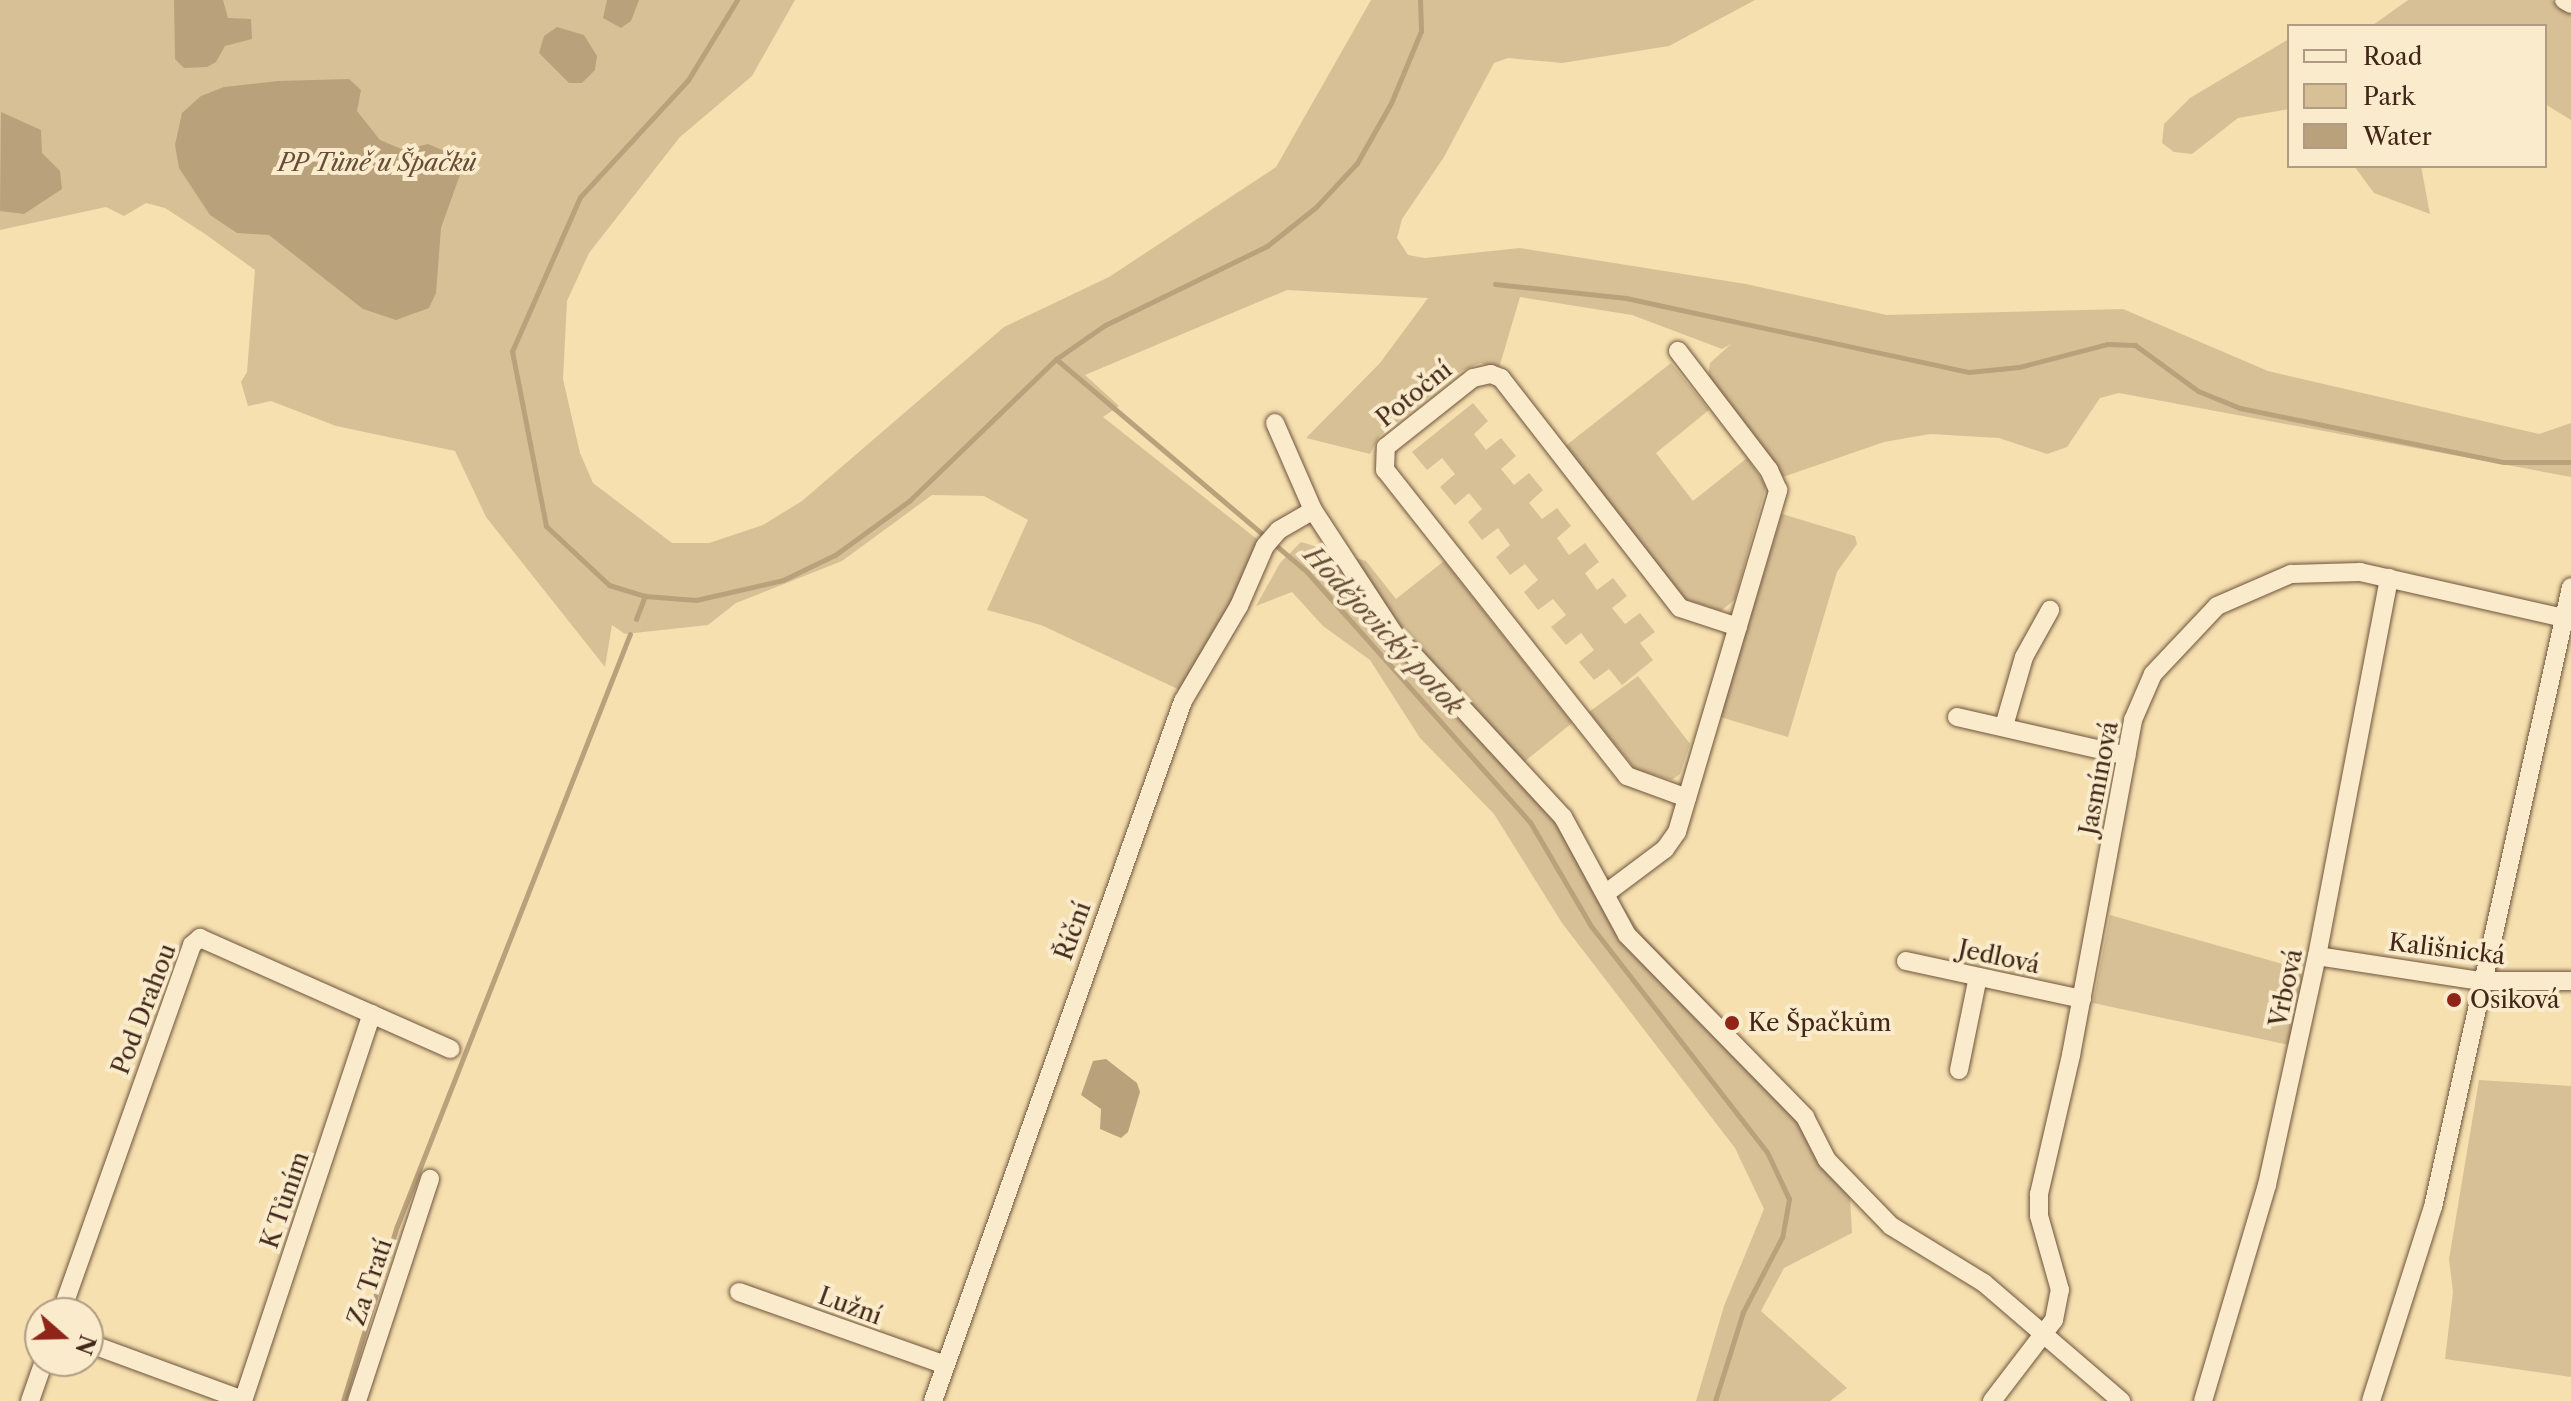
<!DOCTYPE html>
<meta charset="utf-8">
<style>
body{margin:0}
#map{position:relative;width:2571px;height:1401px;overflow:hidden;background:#f6e0af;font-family:"Libre Caslon Text",serif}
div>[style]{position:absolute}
.green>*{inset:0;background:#d7c096}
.water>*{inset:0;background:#b9a17c}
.stream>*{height:5px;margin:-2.5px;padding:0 2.5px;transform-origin:2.5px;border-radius:2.5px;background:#b9a17c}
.roads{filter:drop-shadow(0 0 2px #6f543e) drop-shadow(0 0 2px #6f543e)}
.street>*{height:18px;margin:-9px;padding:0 9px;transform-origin:9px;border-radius:9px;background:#f9ebcb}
.dots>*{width:22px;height:22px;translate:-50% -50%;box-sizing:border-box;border:4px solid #f9ebcb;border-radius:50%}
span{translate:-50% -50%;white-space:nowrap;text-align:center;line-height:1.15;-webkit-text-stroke:8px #f9ebcb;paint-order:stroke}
.park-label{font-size:24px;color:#674c38;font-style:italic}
.street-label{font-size:24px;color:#422619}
.poi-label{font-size:24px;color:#422619}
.left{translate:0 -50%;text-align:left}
.water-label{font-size:26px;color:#664b37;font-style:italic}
.legend{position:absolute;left:2287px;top:24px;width:260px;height:144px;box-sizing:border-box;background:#f9ebcb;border:2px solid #b09c84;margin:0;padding:10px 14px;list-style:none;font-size:24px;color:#422619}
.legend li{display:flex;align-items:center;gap:16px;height:40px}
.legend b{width:40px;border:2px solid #b09c84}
.north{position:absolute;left:24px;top:1297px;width:80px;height:80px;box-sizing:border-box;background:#f9ebcb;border:2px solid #b09c84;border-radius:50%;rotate:110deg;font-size:22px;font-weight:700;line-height:32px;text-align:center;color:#422619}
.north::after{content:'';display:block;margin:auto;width:28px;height:36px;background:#8f2418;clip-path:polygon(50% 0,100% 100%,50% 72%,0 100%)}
</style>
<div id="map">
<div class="green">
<div style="clip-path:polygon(0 0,795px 0,752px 76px,680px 137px,589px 253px,567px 301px,563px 379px,580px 453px,593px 483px,672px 543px,709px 543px,763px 525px,802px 501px,1004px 327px,1109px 277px,1276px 167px,1371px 0,1755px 0,1669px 46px,1562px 63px,1508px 58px,1494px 63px,1444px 157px,1402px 219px,1397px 238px,1408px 255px,1425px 258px,1520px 248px,1746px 284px,1887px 315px,2123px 309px,2268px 371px,2539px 434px,2571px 423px,2571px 477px,2119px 393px,2100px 398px,2067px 447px,2047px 454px,1999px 438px,1930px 434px,1884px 442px,1783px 477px,1708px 376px,1710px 363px,1731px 344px,1722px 349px,1632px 315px,1520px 297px,1499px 368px,1480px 363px,1461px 371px,1380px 435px,1370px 454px,1306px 438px,1380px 363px,1428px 298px,1287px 290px,1085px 375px,1119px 406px,1103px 417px,1258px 540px,1227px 612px,1182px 691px,1041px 625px,987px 610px,1028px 520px,984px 496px,932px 495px,842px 561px,736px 603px,708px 625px,625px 634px,612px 625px,605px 667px,486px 517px,455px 451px,336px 426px,271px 401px,248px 406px,241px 382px,247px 372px,255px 270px,205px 234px,165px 208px,146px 203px,124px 216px,106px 207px,0 230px)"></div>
<div style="clip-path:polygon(2408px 0,2551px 0,2571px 12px,2571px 120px,2545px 104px,2545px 26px,2357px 26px,2373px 25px)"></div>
<div style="clip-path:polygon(2289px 39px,2289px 109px,2238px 118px,2192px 154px,2174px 152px,2162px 143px,2164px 124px,2190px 98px)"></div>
<div style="clip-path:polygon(2354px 166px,2421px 166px,2430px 214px,2374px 193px)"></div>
<div style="clip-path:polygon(1671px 363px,1709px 410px,1656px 453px,1693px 501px,1747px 458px,1766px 486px,1735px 599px,1721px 611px,1685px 599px,1564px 447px)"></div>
<div style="clip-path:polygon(1473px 403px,1488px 421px,1474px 434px,1486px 450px,1501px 438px,1516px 456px,1501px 469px,1514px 485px,1529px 473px,1543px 490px,1529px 503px,1542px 519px,1557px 508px,1571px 526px,1557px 538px,1569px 555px,1585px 543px,1599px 562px,1585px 573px,1597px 590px,1613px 578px,1627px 596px,1612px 608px,1625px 624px,1640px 613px,1655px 632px,1640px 643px,1653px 660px,1622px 685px,1609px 669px,1594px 680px,1579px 662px,1594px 650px,1581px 633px,1566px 645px,1551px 627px,1566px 615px,1553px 599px,1538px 610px,1524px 592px,1538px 580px,1525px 564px,1510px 575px,1496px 557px,1510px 545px,1498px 528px,1482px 540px,1468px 522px,1482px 509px,1469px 493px,1455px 505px,1440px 487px,1455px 474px,1442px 458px,1427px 470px,1412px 452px)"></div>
<div style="clip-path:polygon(1782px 514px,1855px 536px,1857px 544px,1837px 572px,1788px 737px,1720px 717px)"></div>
<div style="clip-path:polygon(1301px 542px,1366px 561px,1396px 599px,1444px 561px,1572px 723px,1524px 762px,1642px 934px,1723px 1019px,1804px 1127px,1825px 1171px,1850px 1197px,1852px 1233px,1784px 1268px,1761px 1311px,1847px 1388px,1830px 1401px,1696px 1401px,1724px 1306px,1764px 1209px,1735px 1148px,1562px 923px,1494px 814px,1420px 738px,1370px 660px,1323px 626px,1292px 592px,1256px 606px,1280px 563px)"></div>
<div style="clip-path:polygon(1638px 676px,1690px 744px,1680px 774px,1672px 780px,1635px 769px,1589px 712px)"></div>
<div style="clip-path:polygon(2110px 915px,2300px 969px,2303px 979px,2289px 1045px,2093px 1003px)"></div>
<div style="clip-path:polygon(2479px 1080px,2571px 1086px,2571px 1377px,2445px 1359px,2453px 1292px,2449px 1259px)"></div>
</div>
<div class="water">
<div style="clip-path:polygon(174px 0,223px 0,228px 18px,251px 19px,252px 39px,225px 46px,216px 62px,207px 67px,184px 68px,175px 59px)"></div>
<div style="clip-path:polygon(607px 0,639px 0,631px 21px,621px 28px,603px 18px)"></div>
<div style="clip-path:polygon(557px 27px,584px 35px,597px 56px,595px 70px,582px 83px,569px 83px,539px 53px,544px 36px)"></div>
<div style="clip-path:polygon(349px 79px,361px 90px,357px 111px,380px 140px,404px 150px,428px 144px,449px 153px,461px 172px,441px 228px,436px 293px,429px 308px,396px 320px,363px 309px,269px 235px,237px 233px,210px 215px,179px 168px,175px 145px,182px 113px,201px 96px,224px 87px,278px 81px)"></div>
<div style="clip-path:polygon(1px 112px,41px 130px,42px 153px,60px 171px,62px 189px,24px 214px,0 211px)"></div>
<div style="clip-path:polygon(1106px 1059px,1137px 1083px,1140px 1092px,1128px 1132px,1121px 1138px,1100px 1129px,1101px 1109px,1081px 1095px,1093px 1061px)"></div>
</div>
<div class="stream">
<div style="left:737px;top:0;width:94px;rotate:121.5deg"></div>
<div style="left:688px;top:80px;width:159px;rotate:132.7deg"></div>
<div style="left:580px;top:197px;width:168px;rotate:113.8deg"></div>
<div style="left:512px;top:351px;width:178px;rotate:79deg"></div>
<div style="left:546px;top:526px;width:86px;rotate:43.1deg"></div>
<div style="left:609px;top:585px;width:38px;rotate:17deg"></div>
<div style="left:645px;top:596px;width:51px;rotate:4.5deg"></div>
<div style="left:696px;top:600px;width:89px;rotate:-12.9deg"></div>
<div style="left:783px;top:580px;width:58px;rotate:-25.7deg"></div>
<div style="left:835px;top:555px;width:92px;rotate:-36.1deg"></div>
<div style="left:909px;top:501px;width:204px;rotate:-44deg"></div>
<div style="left:1420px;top:0;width:31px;rotate:88deg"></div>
<div style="left:1421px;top:31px;width:78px;rotate:112.6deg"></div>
<div style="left:1391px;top:103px;width:69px;rotate:119.5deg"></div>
<div style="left:1357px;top:163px;width:60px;rotate:133deg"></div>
<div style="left:1316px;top:207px;width:63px;rotate:141.5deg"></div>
<div style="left:1267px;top:246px;width:180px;rotate:154deg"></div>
<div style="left:1105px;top:325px;width:60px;rotate:145.2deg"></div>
<div style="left:1056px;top:359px;width:331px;rotate:40.3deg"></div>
<div style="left:1308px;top:573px;width:334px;rotate:48.3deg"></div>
<div style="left:1530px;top:822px;width:121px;rotate:59.6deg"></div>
<div style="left:1591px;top:926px;width:286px;rotate:52.1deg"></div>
<div style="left:1767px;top:1152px;width:52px;rotate:64.9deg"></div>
<div style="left:1789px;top:1199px;width:39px;rotate:100deg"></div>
<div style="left:1782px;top:1237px;width:85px;rotate:117.5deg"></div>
<div style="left:1743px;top:1312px;width:93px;rotate:107.5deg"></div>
<div style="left:1495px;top:284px;width:132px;rotate:6.1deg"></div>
<div style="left:1626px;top:298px;width:351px;rotate:12.2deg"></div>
<div style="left:1969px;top:372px;width:50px;rotate:-5.7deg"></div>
<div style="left:2019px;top:367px;width:91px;rotate:-14.6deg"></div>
<div style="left:2107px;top:344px;width:28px;rotate:2deg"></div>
<div style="left:2135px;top:345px;width:78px;rotate:36.1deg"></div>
<div style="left:2198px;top:391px;width:45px;rotate:22deg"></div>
<div style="left:2240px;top:408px;width:269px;rotate:11.6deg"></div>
<div style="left:2504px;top:462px;width:67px"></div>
<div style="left:636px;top:619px;width:25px;rotate:-69deg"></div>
<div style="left:343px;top:1401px;width:183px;rotate:-72.9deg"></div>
<div style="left:397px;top:1226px;width:636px;rotate:-68.52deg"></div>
</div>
<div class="roads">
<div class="street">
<div style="left:2564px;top:0;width:8px;rotate:30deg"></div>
<div style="left:1275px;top:423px;width:95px;rotate:66.4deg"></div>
<div style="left:1313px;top:510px;width:148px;rotate:56.8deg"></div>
<div style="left:1394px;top:634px;width:249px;rotate:47.3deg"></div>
<div style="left:1563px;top:817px;width:134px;rotate:61.5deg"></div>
<div style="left:1627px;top:935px;width:255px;rotate:45.6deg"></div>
<div style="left:1805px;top:1117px;width:48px;rotate:62.9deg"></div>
<div style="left:1827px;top:1160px;width:92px;rotate:45.9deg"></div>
<div style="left:1891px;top:1226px;width:109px;rotate:31.5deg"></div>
<div style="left:1984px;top:1283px;width:181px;rotate:40.7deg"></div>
<div style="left:1957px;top:717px;width:174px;rotate:12.9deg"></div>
<div style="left:2004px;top:726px;width:72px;rotate:-73.8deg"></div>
<div style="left:2024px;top:657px;width:54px;rotate:-61deg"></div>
<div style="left:1687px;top:798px;width:64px;rotate:-159.9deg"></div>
<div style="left:1627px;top:776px;width:390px;rotate:-128.3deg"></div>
<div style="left:1385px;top:470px;width:23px;rotate:-88deg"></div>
<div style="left:1386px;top:447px;width:111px;rotate:-38.4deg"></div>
<div style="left:1473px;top:378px;width:18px;rotate:-13deg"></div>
<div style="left:1491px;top:374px;width:11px;rotate:22deg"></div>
<div style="left:1501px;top:378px;width:291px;rotate:52.1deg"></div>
<div style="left:1680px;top:608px;width:61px;rotate:18.1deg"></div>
<div style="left:1605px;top:894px;width:75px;rotate:-36.9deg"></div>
<div style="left:1665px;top:849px;width:21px;rotate:-55deg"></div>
<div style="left:1677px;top:832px;width:357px;rotate:-73.5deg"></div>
<div style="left:1778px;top:490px;width:22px;rotate:-114deg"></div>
<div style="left:1769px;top:470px;width:150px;rotate:-127.4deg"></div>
<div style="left:2317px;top:956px;width:166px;rotate:8.7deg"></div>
<div style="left:2481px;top:981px;width:90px"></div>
<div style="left:1906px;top:961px;width:180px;rotate:12.2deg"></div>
<div style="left:1959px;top:1070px;width:95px;rotate:-78.5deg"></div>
<div style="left:739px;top:1292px;width:219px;rotate:19.5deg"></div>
<div style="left:61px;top:1313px;width:391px;rotate:-70.4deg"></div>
<div style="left:192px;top:945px;width:11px;rotate:-41deg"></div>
<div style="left:200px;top:938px;width:274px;rotate:23.9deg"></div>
<div style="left:88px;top:1343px;width:165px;rotate:20.2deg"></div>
<div style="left:30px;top:1401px;width:42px;rotate:-70.7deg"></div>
<div style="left:243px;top:1401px;width:408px;rotate:-71.6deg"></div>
<div style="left:357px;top:1401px;width:234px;rotate:-71.8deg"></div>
<div style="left:933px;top:1401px;width:743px;rotate:-70.35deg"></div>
<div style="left:1183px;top:701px;width:110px;rotate:-59.5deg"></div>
<div style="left:1239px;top:606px;width:65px;rotate:-66.6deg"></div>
<div style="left:1265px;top:546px;width:21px;rotate:-49deg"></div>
<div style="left:1279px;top:530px;width:39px;rotate:-30deg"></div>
<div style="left:1992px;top:1401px;width:102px;rotate:-52.6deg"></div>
<div style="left:2054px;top:1320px;width:31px;rotate:-79deg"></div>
<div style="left:2060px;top:1290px;width:77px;rotate:-105.8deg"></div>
<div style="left:2039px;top:1216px;width:22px;rotate:-90deg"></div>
<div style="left:2039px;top:1194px;width:143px;rotate:-77deg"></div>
<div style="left:2071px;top:1055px;width:341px;rotate:-79.5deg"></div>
<div style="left:2133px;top:720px;width:50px;rotate:-66.5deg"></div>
<div style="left:2153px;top:674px;width:93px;rotate:-46.7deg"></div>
<div style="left:2217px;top:606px;width:81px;rotate:-23.4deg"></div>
<div style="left:2291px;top:574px;width:69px;rotate:-1.7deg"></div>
<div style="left:2360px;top:572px;width:209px;rotate:12.7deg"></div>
<div style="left:2203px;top:1401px;width:225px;rotate:-73.5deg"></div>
<div style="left:2267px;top:1185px;width:234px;rotate:-77.7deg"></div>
<div style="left:2317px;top:956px;width:385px;rotate:-79.2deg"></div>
<div style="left:2371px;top:1401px;width:204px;rotate:-72.3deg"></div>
<div style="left:2433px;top:1207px;width:635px;rotate:-77.45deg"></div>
</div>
</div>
<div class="dots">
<div style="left:2454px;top:1000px;background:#8f2418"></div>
<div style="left:1732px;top:1023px;background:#8f2418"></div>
</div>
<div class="park-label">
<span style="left:377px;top:163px">PP Tůně u Špačků</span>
</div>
<div class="street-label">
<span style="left:1414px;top:394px;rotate:-39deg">Potoční</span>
<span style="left:2099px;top:778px;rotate:-79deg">Jasmínová</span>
<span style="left:1073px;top:931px;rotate:-70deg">Říční</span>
<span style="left:2447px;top:949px;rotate:7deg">Kališnická</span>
<span style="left:1999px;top:957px;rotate:12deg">Jedlová</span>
<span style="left:2286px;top:988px;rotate:-78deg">Vrbová</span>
<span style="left:144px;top:1009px;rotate:-69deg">Pod Drahou</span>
<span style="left:285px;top:1200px;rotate:-71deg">K Tůním</span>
<span style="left:370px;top:1282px;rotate:-71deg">Za Tratí</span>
<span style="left:850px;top:1306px;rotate:20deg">Lužní</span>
</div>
<div class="poi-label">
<span class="left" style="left:2470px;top:1000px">Osiková</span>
<span class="left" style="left:1748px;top:1023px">Ke Špačkům</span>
</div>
<div class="water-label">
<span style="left:1383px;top:631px;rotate:47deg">Hodějovický potok</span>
</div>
<ul class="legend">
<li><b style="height:10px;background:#f9ebcb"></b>Road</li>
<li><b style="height:22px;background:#d7c096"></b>Park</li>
<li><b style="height:22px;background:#b9a17c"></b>Water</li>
</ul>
<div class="north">N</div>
</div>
